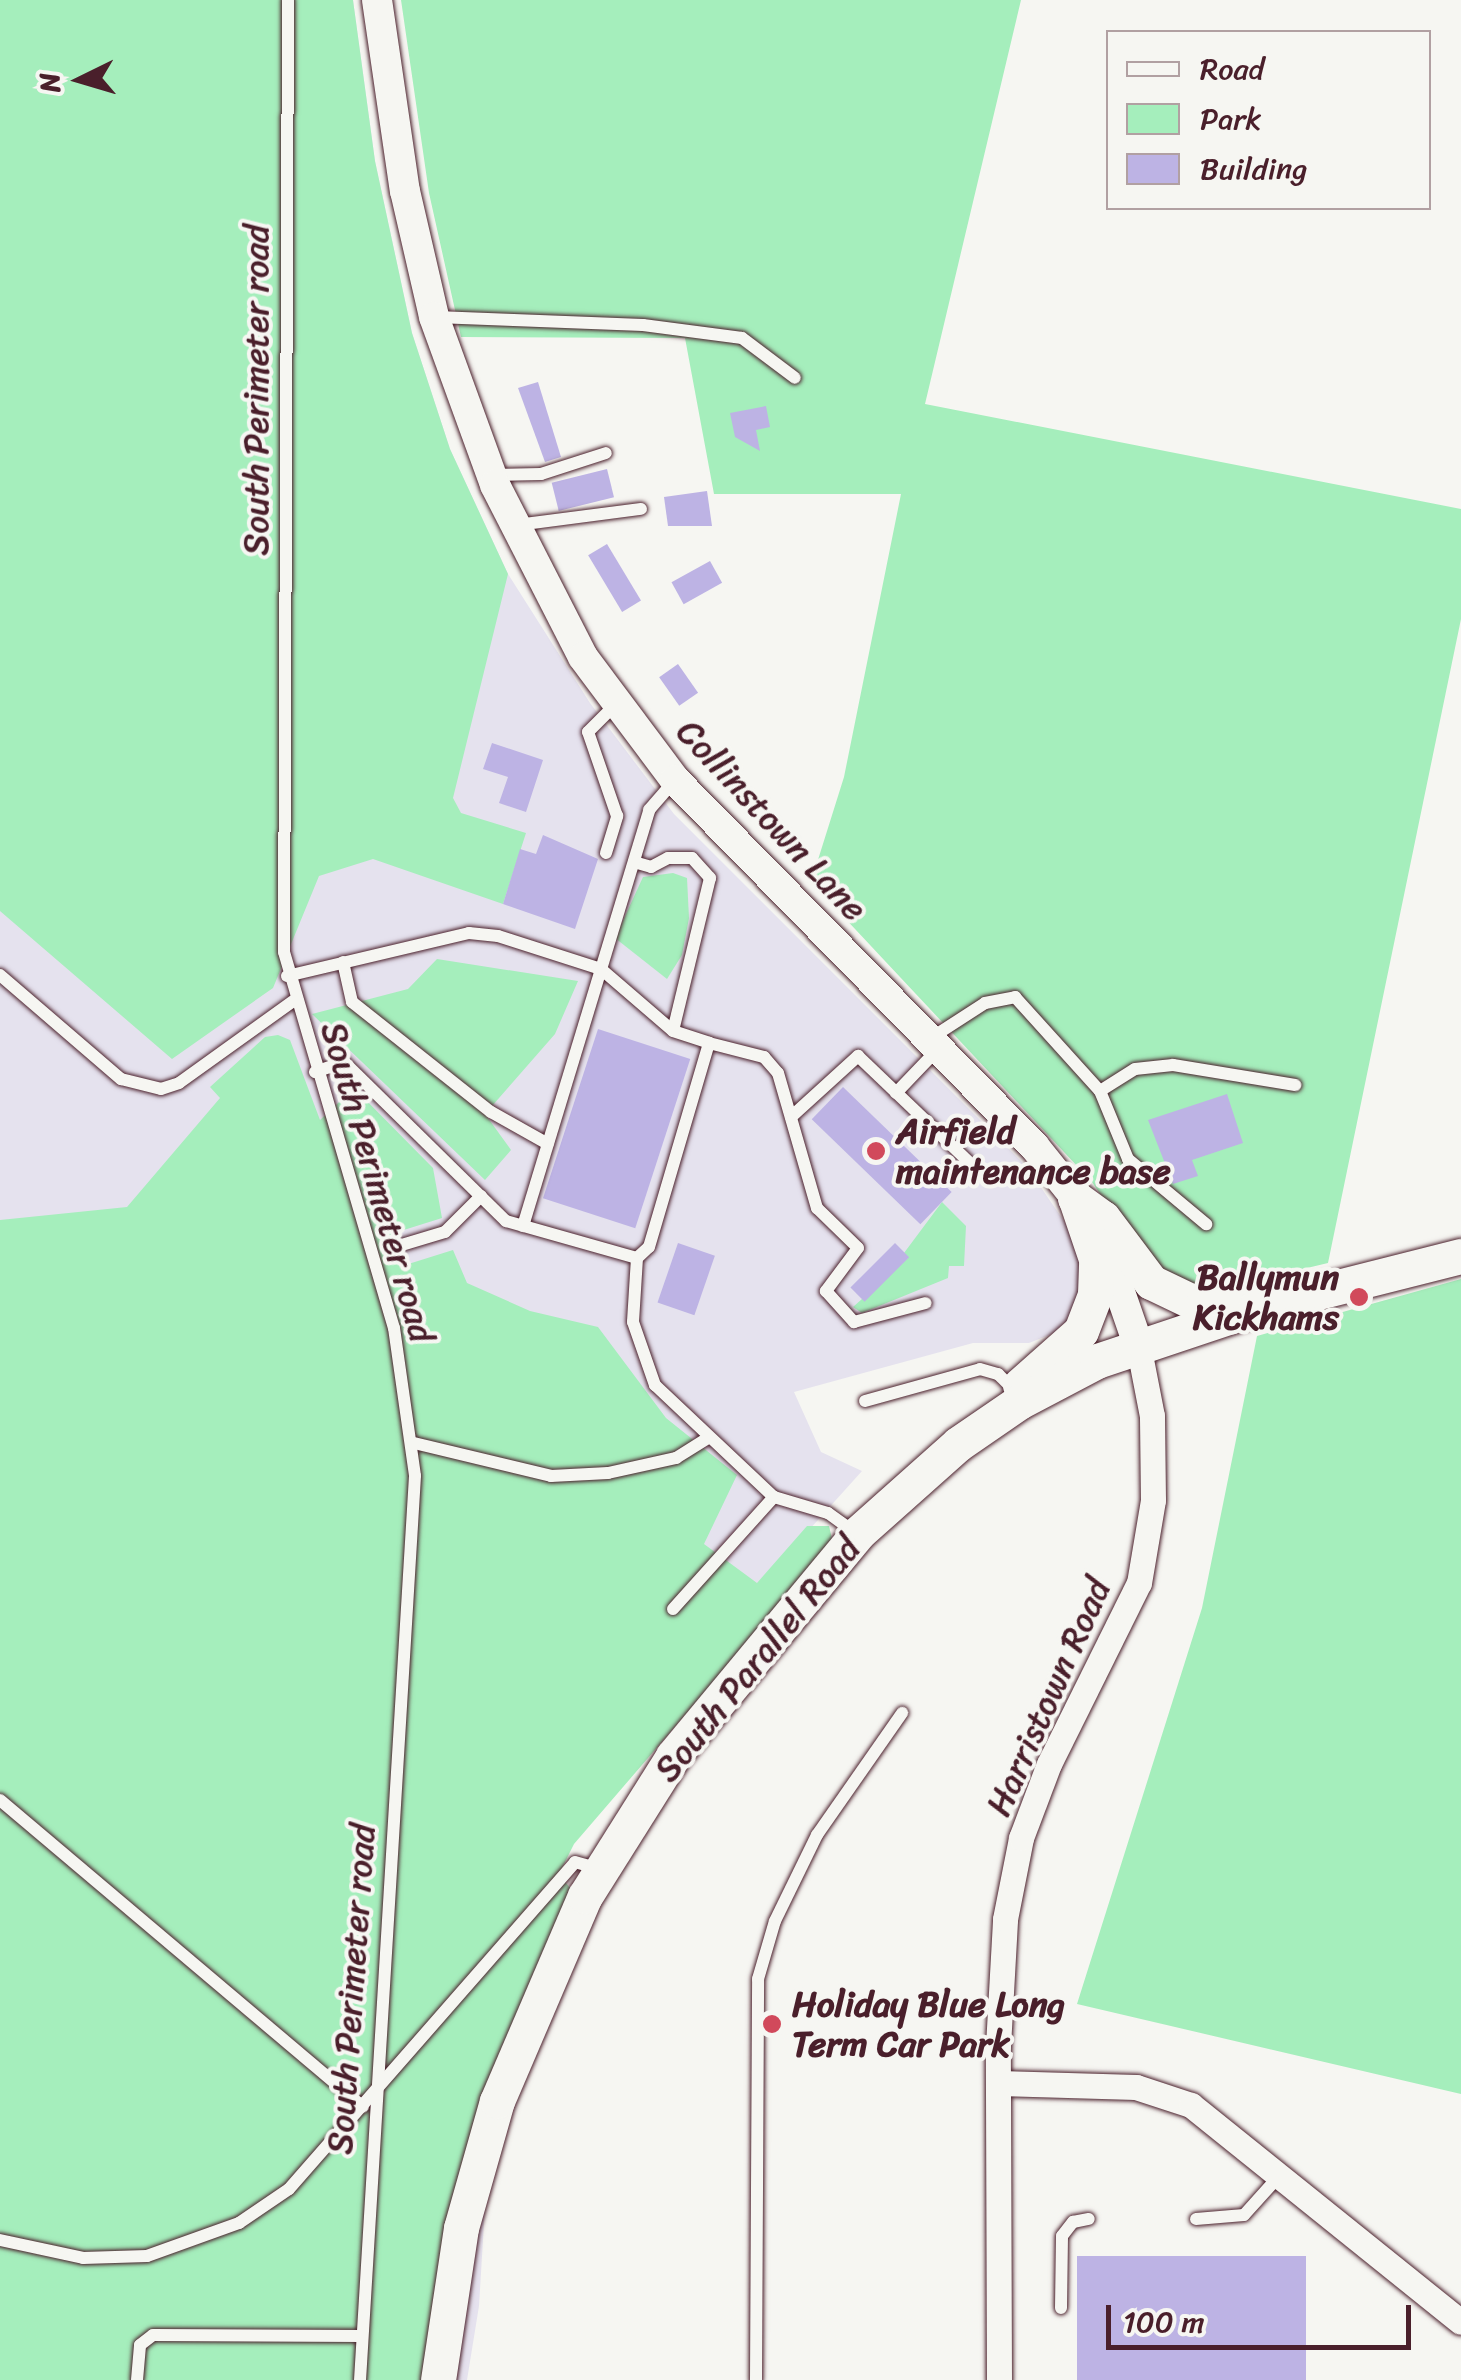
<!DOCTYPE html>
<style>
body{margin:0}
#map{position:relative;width:1461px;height:2380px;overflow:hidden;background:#f6f6f2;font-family:Sriracha,sans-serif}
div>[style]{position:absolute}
.built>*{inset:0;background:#e5e2ee}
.green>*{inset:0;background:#a5eebc}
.building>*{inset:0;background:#bdb3e4;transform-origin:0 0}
.roads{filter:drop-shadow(0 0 2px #4a1f2b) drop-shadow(0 0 2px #4a1f2b)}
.service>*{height:12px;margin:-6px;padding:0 6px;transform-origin:6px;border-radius:6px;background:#f6f6f2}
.minor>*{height:25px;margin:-12.5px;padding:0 12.5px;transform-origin:12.5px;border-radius:12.5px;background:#f6f6f2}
.tertiary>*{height:30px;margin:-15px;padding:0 15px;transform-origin:15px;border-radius:15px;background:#f6f6f2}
.secondary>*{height:35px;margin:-17.5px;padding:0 17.5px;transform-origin:17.5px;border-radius:17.5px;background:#f6f6f2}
.dots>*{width:28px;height:28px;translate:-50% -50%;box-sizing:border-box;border:5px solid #f6f6f2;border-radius:50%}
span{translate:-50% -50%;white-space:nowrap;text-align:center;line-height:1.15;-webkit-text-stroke:8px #f6f6f2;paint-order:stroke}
.street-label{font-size:35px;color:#4a1f2b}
.poi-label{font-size:35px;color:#4a1f2b;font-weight:700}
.left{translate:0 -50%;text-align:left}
.right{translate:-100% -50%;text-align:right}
.legend{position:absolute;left:1106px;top:30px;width:325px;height:180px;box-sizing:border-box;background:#f6f6f2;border:2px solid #b1a0a2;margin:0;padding:12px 18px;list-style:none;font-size:30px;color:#4a1f2b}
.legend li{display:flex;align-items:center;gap:20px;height:50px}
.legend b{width:50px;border:2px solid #b1a0a2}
.north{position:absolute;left:30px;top:30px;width:100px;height:100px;-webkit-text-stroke:8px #f6f6f2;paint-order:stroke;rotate:265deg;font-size:28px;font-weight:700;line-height:40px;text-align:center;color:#4a1f2b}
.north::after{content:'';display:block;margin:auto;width:35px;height:45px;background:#4a1f2b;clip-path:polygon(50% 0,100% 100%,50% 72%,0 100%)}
.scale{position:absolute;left:1106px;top:2305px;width:305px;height:45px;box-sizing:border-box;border:5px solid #4a1f2b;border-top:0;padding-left:12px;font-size:30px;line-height:35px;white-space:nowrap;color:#4a1f2b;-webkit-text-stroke:8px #f6f6f2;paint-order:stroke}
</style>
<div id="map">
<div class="built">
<div style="clip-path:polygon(0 0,353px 0,375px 161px,412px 333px,450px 449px,508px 574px,590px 703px,674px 814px,1027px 1167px,1070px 1230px,1078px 1257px,1081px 1285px,1071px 1317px,1054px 1333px,1029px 1343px,973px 1343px,794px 1392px,821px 1452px,862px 1471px,593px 1770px,494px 2059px,479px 2306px,467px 2380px,0 2380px)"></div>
</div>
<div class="green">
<div style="clip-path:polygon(0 0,353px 0,375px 161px,412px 333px,450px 449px,508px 574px,453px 798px,461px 813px,526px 833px,503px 904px,373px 859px,319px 876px,273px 988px,172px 1059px,0 911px)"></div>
<div style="clip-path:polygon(401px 0,1021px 0,925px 404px,1461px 509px,1461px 619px,1328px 1263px,1194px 1295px,1158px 1280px,1092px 1182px,811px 882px,844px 777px,901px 494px,714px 494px,685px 338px,461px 337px,429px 193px)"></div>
<div style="clip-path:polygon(673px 873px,687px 878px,689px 918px,682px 955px,667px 979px,615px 938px,643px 877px)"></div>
<div style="clip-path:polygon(437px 959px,578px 981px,555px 1034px,485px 1114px,511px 1150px,485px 1180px,312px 1014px,408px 989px)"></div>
<div style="clip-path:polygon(278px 1035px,290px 1040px,320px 1120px,354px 1088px,433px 1168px,442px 1218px,391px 1234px,402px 1266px,453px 1250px,467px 1283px,530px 1311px,598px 1327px,666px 1418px,737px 1475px,704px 1544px,757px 1583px,807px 1526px,829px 1526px,833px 1543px,574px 1844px,559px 1874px,570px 1888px,425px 2380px,0 2380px,0 1220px,127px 1207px,220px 1098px,210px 1087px,265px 1037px)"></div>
<div style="clip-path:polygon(942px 1202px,966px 1226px,964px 1266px,949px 1266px,948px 1278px,862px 1313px,853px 1307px,908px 1258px,904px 1253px)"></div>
<div style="clip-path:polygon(1461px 1279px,1461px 2094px,1077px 2004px,1202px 1608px,1257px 1336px)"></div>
</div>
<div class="building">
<div style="clip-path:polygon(538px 382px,561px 457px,545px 462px,518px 388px)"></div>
<div style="clip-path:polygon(766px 406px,770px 427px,756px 430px,760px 451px,735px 437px,730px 413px)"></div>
<div style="left:607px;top:469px;width:29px;height:57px;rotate:76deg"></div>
<div style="clip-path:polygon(707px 491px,712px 526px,668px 526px,664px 497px)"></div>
<div style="left:607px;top:544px;width:66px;height:22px;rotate:59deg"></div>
<div style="left:710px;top:561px;width:25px;height:44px;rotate:61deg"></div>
<div style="left:678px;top:664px;width:35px;height:23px;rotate:55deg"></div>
<div style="clip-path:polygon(492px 743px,543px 760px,526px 812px,499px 803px,508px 777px,483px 769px)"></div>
<div style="clip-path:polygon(543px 835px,598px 859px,575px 929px,503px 904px,520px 849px,536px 854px)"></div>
<div style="left:598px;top:1029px;width:97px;height:178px;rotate:18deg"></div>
<div style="left:843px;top:1087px;width:151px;height:45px;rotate:44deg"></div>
<div style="clip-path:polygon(1227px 1094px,1243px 1143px,1192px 1160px,1198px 1176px,1173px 1184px,1148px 1120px)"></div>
<div style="left:678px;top:1243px;width:39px;height:63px;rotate:19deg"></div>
<div style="left:895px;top:1243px;width:20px;height:63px;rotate:45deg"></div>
<div style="left:1077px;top:2256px;width:229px;height:124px"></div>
</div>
<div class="roads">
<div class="service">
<div style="left:288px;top:0;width:952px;rotate:90.24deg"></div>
<div style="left:284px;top:952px;width:392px;rotate:73.7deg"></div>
<div style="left:394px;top:1328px;width:149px;rotate:81.9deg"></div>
<div style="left:415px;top:1476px;width:906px;rotate:93.48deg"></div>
<div style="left:436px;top:317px;width:207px;rotate:2.2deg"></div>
<div style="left:643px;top:325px;width:100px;rotate:7.5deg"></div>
<div style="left:742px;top:338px;width:66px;rotate:37deg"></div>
<div style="left:493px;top:475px;width:48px;rotate:-1.2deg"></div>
<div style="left:541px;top:474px;width:68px;rotate:-17.9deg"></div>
<div style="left:517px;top:525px;width:125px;rotate:-7.4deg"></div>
<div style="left:606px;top:853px;width:39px;rotate:-73deg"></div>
<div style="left:617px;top:816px;width:89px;rotate:-109deg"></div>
<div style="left:588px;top:732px;width:41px;rotate:-45deg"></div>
<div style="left:634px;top:862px;width:18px;rotate:16deg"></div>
<div style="left:651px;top:867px;width:19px;rotate:-28deg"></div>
<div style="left:668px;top:858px;width:24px"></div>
<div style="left:692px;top:858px;width:27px;rotate:48deg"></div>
<div style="left:710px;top:878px;width:157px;rotate:103.6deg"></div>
<div style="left:343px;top:962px;width:41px;rotate:77.3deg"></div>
<div style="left:352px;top:1002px;width:177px;rotate:38.4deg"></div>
<div style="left:491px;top:1112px;width:65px;rotate:29.3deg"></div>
<div style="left:0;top:975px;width:160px;rotate:40.7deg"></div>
<div style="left:121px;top:1079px;width:41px;rotate:14deg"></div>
<div style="left:161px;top:1089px;width:19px;rotate:-18deg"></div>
<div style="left:179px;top:1083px;width:140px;rotate:-35.7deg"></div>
<div style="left:287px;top:976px;width:187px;rotate:-13.3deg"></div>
<div style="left:469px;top:933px;width:29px;rotate:6deg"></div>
<div style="left:498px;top:936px;width:108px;rotate:17.8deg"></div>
<div style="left:601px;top:969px;width:95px;rotate:40.7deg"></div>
<div style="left:673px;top:1031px;width:38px;rotate:18deg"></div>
<div style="left:931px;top:1038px;width:64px;rotate:-32.9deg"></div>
<div style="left:985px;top:1003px;width:31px;rotate:-11deg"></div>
<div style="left:1015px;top:997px;width:127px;rotate:47.9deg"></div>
<div style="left:1100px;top:1091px;width:74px;rotate:67.6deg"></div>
<div style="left:1128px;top:1159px;width:102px;rotate:39.8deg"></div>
<div style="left:315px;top:1072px;width:31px;rotate:-19deg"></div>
<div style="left:344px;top:1062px;width:227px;rotate:44.5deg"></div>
<div style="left:506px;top:1221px;width:136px;rotate:15.8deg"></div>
<div style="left:637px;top:1258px;width:16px;rotate:-43deg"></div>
<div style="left:649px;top:1247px;width:213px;rotate:-73.6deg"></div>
<div style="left:709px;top:1043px;width:57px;rotate:14.3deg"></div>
<div style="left:764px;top:1057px;width:21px;rotate:49deg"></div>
<div style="left:778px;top:1073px;width:141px;rotate:73.9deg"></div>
<div style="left:817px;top:1208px;width:57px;rotate:44.3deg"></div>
<div style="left:858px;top:1248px;width:54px;rotate:126.7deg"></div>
<div style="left:826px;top:1291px;width:42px;rotate:47.9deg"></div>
<div style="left:854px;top:1322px;width:74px;rotate:-14.8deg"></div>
<div style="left:1100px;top:1091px;width:41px;rotate:-32.2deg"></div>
<div style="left:1135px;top:1069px;width:38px;rotate:-6deg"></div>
<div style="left:1173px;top:1065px;width:124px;rotate:9.3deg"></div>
<div style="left:896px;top:1093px;width:61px;rotate:-46.3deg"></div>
<div style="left:791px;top:1117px;width:91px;rotate:-42.3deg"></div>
<div style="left:858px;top:1056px;width:155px;rotate:43.7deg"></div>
<div style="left:523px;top:1226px;width:435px;rotate:-73.1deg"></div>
<div style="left:649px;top:810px;width:40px;rotate:-49deg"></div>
<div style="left:395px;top:1247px;width:52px;rotate:-16.7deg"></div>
<div style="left:445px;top:1232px;width:51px;rotate:-45deg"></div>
<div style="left:637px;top:1258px;width:64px;rotate:93.6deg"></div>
<div style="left:633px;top:1322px;width:67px;rotate:70.8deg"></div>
<div style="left:655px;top:1385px;width:163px;rotate:43.3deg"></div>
<div style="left:774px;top:1497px;width:56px;rotate:16.5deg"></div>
<div style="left:828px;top:1513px;width:31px;rotate:36deg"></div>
<div style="left:865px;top:1401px;width:119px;rotate:-15.5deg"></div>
<div style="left:980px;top:1369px;width:19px;rotate:16deg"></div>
<div style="left:998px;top:1374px;width:21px;rotate:45deg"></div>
<div style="left:414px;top:1443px;width:141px;rotate:13.5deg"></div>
<div style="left:551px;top:1476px;width:57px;rotate:-3deg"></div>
<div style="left:608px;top:1473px;width:70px;rotate:-12.4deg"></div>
<div style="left:676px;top:1458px;width:36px;rotate:-32deg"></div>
<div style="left:673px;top:1609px;width:151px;rotate:-48deg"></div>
<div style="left:0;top:1800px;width:475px;rotate:40.2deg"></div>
<div style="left:1196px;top:2219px;width:48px;rotate:-4.8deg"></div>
<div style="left:1244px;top:2215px;width:54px;rotate:-48deg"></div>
<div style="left:0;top:2240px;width:85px;rotate:12.2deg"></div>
<div style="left:83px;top:2258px;width:64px;rotate:-1.8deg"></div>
<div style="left:147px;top:2256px;width:98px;rotate:-19.7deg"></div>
<div style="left:239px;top:2223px;width:60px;rotate:-34.2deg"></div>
<div style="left:289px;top:2189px;width:434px;rotate:-48.8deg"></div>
<div style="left:575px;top:1862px;width:25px;rotate:16deg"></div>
<div style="left:1061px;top:2308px;width:72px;rotate:-89.2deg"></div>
<div style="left:1062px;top:2236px;width:18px;rotate:-52deg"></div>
<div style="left:1073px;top:2222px;width:16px;rotate:-11deg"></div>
<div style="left:137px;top:2380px;width:35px;rotate:-85deg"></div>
<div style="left:140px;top:2345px;width:16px;rotate:-38deg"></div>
<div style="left:153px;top:2335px;width:209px;rotate:0.3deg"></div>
<div style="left:756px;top:2380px;width:401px;rotate:-89.7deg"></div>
<div style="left:758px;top:1979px;width:60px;rotate:-73.7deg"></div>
<div style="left:775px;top:1921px;width:96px;rotate:-64deg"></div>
<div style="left:817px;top:1835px;width:149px;rotate:-55.1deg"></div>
</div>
<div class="minor">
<div style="left:999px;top:2083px;width:137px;rotate:1.7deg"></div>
<div style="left:1136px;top:2087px;width:58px;rotate:18.1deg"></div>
<div style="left:1191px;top:2105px;width:346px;rotate:38.8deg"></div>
<div style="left:999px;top:2380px;width:334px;rotate:-90.2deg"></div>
<div style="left:998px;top:2046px;width:127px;rotate:-86.8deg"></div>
<div style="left:1005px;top:1919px;width:83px;rotate:-78.8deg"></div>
<div style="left:1021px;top:1838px;width:79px;rotate:-69.3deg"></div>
<div style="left:1049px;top:1764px;width:202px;rotate:-63.6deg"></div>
<div style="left:1139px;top:1583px;width:84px;rotate:-80.4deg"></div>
<div style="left:1153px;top:1500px;width:84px;rotate:-90.7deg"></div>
<div style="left:1152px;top:1416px;width:73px;rotate:-101deg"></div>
</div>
<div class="tertiary">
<div style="left:377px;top:0;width:193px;rotate:81.7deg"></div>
<div style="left:405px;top:191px;width:129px;rotate:77deg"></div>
<div style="left:434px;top:317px;width:179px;rotate:70deg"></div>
<div style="left:495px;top:485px;width:193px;rotate:62.9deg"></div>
<div style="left:583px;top:657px;width:154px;rotate:53.2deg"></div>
<div style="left:675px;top:780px;width:513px;rotate:45.55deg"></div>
<div style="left:1034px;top:1146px;width:65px;rotate:51.2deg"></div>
<div style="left:1075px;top:1197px;width:72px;rotate:61.6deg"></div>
<div style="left:1109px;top:1260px;width:89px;rotate:71deg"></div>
</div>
<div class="secondary">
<div style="left:1075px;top:1198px;width:34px;rotate:36deg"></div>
<div style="left:1103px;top:1218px;width:80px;rotate:53.1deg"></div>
<div style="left:1151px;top:1282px;width:55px;rotate:25.6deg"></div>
<div style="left:1201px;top:1306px;width:38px;rotate:3deg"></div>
<div style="left:1020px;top:1385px;width:81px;rotate:-41.5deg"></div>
<div style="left:1081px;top:1331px;width:40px;rotate:-69deg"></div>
<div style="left:1095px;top:1294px;width:35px;rotate:-88deg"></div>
<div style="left:1096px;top:1259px;width:65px;rotate:-108.7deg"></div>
<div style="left:438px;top:2380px;width:154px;rotate:-81.4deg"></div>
<div style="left:461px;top:2228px;width:132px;rotate:-74.2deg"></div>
<div style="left:497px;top:2101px;width:223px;rotate:-66.8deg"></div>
<div style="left:585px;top:1896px;width:165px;rotate:-57.8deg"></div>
<div style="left:673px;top:1756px;width:288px;rotate:-50.3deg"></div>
<div style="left:857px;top:1534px;width:135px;rotate:-41.7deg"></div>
<div style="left:958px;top:1444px;width:74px;rotate:-34.5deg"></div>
<div style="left:1019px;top:1402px;width:88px;rotate:-27.7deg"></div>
<div style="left:1097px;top:1361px;width:167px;rotate:-18.5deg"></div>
<div style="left:1255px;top:1308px;width:212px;rotate:-14.2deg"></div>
</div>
</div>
<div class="dots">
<div style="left:876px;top:1151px;background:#d1495b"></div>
<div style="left:1359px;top:1297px;background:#d1495b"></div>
<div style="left:772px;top:2024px;background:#d1495b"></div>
</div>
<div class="street-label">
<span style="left:256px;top:390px;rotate:-90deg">South Perimeter road</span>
<span style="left:772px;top:820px;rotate:47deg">Collinstown Lane</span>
<span style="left:378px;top:1182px;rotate:74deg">South Perimeter road</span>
<span style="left:757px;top:1659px;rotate:-51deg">South Parallel Road</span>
<span style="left:1048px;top:1697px;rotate:-66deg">Harristown Road</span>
<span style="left:351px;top:1989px;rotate:-86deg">South Perimeter road</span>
</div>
<div class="poi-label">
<span class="left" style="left:896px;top:1151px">Airfield<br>maintenance base</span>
<span class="right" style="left:1339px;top:1297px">Ballymun<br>Kickhams</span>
<span class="left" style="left:792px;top:2024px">Holiday Blue Long<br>Term Car Park</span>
</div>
<ul class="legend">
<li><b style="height:12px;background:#f6f6f2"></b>Road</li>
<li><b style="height:28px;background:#a5eebc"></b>Park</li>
<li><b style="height:28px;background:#bdb3e4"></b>Building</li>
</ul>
<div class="north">N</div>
<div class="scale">100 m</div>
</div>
